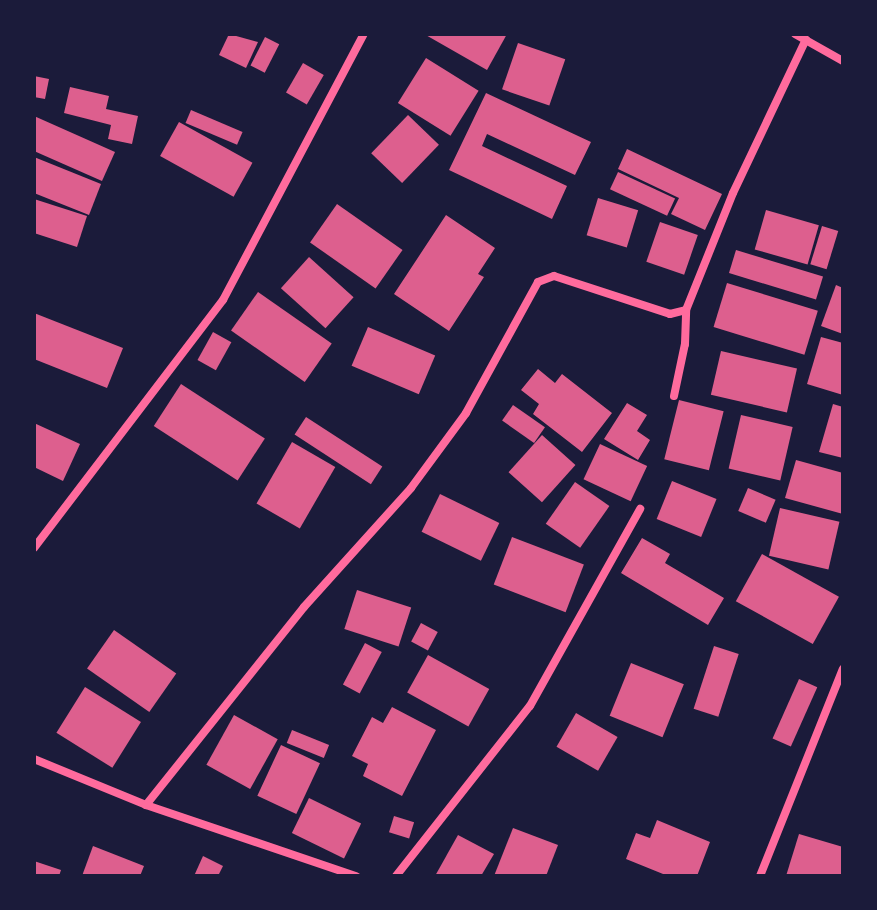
<!DOCTYPE html>
<style>
body{margin:0}
#map{position:relative;width:877px;height:910px;overflow:hidden;background:#1b1b3a;font-family:"Fira Sans",sans-serif}
div>[style]{position:absolute}
.building>*{inset:0;background:#dd5f8e;transform-origin:0 0}
.minor>*{height:8px;margin:-4px;padding:0 4px;transform-origin:4px;border-radius:4px;background:#ff6b9d}
span{translate:-50% -50%;white-space:nowrap;text-align:center;line-height:1.15;-webkit-text-stroke:6px #1b1b3a;paint-order:stroke}
.frame{position:absolute;inset:0;border:36px solid #1b1b3a;pointer-events:none}
</style>
<div id="map">
<div class="building">
<div style="clip-path:polygon(229px 34px,258px 42px,246px 68px,219px 55px)"></div>
<div style="clip-path:polygon(424px 34px,507px 34px,487px 70px)"></div>
<div style="left:265px;top:37px;width:16px;height:32px;rotate:27deg"></div>
<div style="left:518px;top:43px;width:50px;height:49px;rotate:19deg"></div>
<div style="left:426px;top:58px;width:62px;height:53px;rotate:32deg"></div>
<div style="left:303px;top:63px;width:24px;height:34px;rotate:30deg"></div>
<div style="clip-path:polygon(34px 76px,49px 79px,45px 99px,34px 97px)"></div>
<div style="clip-path:polygon(70px 87px,109px 96px,106px 109px,138px 116px,132px 144px,108px 139px,111px 125px,64px 113px)"></div>
<div style="clip-path:polygon(486px 93px,591px 142px,575px 175px,487px 134px,482px 146px,567px 186px,552px 219px,449px 170px)"></div>
<div style="left:191px;top:110px;width:56px;height:14px;rotate:23deg"></div>
<div style="left:408px;top:115px;width:43px;height:53px;rotate:44deg"></div>
<div style="clip-path:polygon(34px 116px,115px 152px,102px 181px,34px 151px)"></div>
<div style="left:179px;top:122px;width:84px;height:39px;rotate:29deg"></div>
<div style="clip-path:polygon(627px 149px,722px 194px,705px 230px,671px 214px,679px 198px,618px 169px)"></div>
<div style="clip-path:polygon(34px 157px,101px 184px,89px 215px,34px 193px)"></div>
<div style="left:618px;top:172px;width:63px;height:19px;rotate:25deg"></div>
<div style="left:598px;top:198px;width:42px;height:39px;rotate:17deg"></div>
<div style="clip-path:polygon(34px 199px,87px 216px,77px 247px,34px 233px)"></div>
<div style="left:337px;top:204px;width:80px;height:47px;rotate:35deg"></div>
<div style="left:766px;top:210px;width:55px;height:41px;rotate:16deg"></div>
<div style="clip-path:polygon(446px 215px,495px 248px,478px 274px,484px 277px,449px 331px,394px 294px)"></div>
<div style="left:660px;top:222px;width:40px;height:42px;rotate:19deg"></div>
<div style="left:822px;top:226px;width:17px;height:40px;rotate:17deg"></div>
<div style="left:736px;top:250px;width:91px;height:24px;rotate:17deg"></div>
<div style="left:309px;top:257px;width:60px;height:42px;rotate:42deg"></div>
<div style="left:727px;top:283px;width:95px;height:46px;rotate:17deg"></div>
<div style="clip-path:polygon(836px 285px,843px 288px,843px 334px,821px 326px)"></div>
<div style="left:258px;top:292px;width:90px;height:47px;rotate:35deg"></div>
<div style="clip-path:polygon(34px 313px,123px 348px,107px 388px,34px 359px)"></div>
<div style="left:368px;top:327px;width:73px;height:42px;rotate:23deg"></div>
<div style="left:213px;top:332px;width:21px;height:32px;rotate:29deg"></div>
<div style="clip-path:polygon(821px 337px,843px 343px,843px 395px,807px 384px)"></div>
<div style="left:721px;top:351px;width:78px;height:45px;rotate:13deg"></div>
<div style="clip-path:polygon(538px 369px,555px 383px,562px 374px,612px 413px,582px 452px,533px 414px,539px 404px,521px 390px)"></div>
<div style="left:181px;top:384px;width:100px;height:50px;rotate:33deg"></div>
<div style="left:679px;top:400px;width:46px;height:61px;rotate:14deg"></div>
<div style="clip-path:polygon(627px 403px,647px 415px,637px 431px,650px 440px,638px 460px,604px 439px)"></div>
<div style="clip-path:polygon(833px 404px,843px 407px,843px 458px,819px 452px)"></div>
<div style="left:513px;top:405px;width:39px;height:19px;rotate:35deg"></div>
<div style="left:741px;top:415px;width:53px;height:55px;rotate:13deg"></div>
<div style="left:306px;top:417px;width:91px;height:21px;rotate:33deg"></div>
<div style="clip-path:polygon(34px 423px,80px 444px,63px 481px,34px 467px)"></div>
<div style="left:542px;top:435px;width:45px;height:50px;rotate:42deg"></div>
<div style="left:292px;top:442px;width:50px;height:71px;rotate:30deg"></div>
<div style="left:600px;top:444px;width:52px;height:39px;rotate:25deg"></div>
<div style="clip-path:polygon(796px 460px,843px 473px,843px 514px,785px 498px)"></div>
<div style="left:672px;top:481px;width:48px;height:41px;rotate:22deg"></div>
<div style="left:575px;top:482px;width:42px;height:51px;rotate:35deg"></div>
<div style="left:748px;top:488px;width:30px;height:25px;rotate:23deg"></div>
<div style="left:440px;top:494px;width:66px;height:42px;rotate:26deg"></div>
<div style="left:780px;top:508px;width:61px;height:49px;rotate:13deg"></div>
<div style="left:512px;top:537px;width:77px;height:51px;rotate:21deg"></div>
<div style="clip-path:polygon(642px 538px,670px 554px,665px 563px,724px 598px,708px 625px,621px 573px)"></div>
<div style="left:762px;top:554px;width:88px;height:54px;rotate:29deg"></div>
<div style="left:357px;top:590px;width:57px;height:41px;rotate:18deg"></div>
<div style="left:421px;top:623px;width:19px;height:21px;rotate:28deg"></div>
<div style="left:114px;top:630px;width:76px;height:47px;rotate:35deg"></div>
<div style="left:365px;top:643px;width:19px;height:47px;rotate:28deg"></div>
<div style="left:714px;top:646px;width:26px;height:66px;rotate:18deg"></div>
<div style="left:428px;top:655px;width:70px;height:43px;rotate:29deg"></div>
<div style="left:631px;top:663px;width:57px;height:57px;rotate:22deg"></div>
<div style="left:799px;top:679px;width:20px;height:65px;rotate:24deg"></div>
<div style="left:85px;top:687px;width:66px;height:54px;rotate:32deg"></div>
<div style="clip-path:polygon(392px 707px,436px 730px,402px 796px,363px 776px,368px 764px,352px 756px,372px 717px,383px 723px)"></div>
<div style="left:576px;top:713px;width:48px;height:39px;rotate:30deg"></div>
<div style="left:234px;top:715px;width:50px;height:57px;rotate:29deg"></div>
<div style="left:292px;top:730px;width:40px;height:14px;rotate:22deg"></div>
<div style="left:281px;top:745px;width:43px;height:56px;rotate:25deg"></div>
<div style="left:309px;top:798px;width:58px;height:39px;rotate:26deg"></div>
<div style="left:394px;top:816px;width:21px;height:17px;rotate:17deg"></div>
<div style="clip-path:polygon(657px 820px,710px 842px,697px 876px,668px 876px,626px 859px,636px 833px,650px 838px)"></div>
<div style="clip-path:polygon(513px 828px,558px 845px,546px 876px,494px 876px)"></div>
<div style="clip-path:polygon(799px 834px,843px 847px,843px 876px,786px 876px)"></div>
<div style="clip-path:polygon(458px 835px,494px 854px,481px 876px,435px 876px)"></div>
<div style="clip-path:polygon(93px 846px,144px 866px,140px 876px,82px 876px)"></div>
<div style="clip-path:polygon(203px 856px,223px 866px,218px 876px,194px 876px)"></div>
<div style="clip-path:polygon(34px 861px,61px 870px,59px 876px,34px 876px)"></div>
</div>
<div class="minor">
<div style="left:795px;top:34px;width:55px;rotate:29.4deg"></div>
<div style="left:674px;top:396px;width:53px;rotate:-78.1deg"></div>
<div style="left:685px;top:344px;width:34px;rotate:-88deg"></div>
<div style="left:686px;top:310px;width:126px;rotate:-68.1deg"></div>
<div style="left:733px;top:193px;width:170px;rotate:-64.6deg"></div>
<div style="left:34px;top:548px;width:312px;rotate:-52.7deg"></div>
<div style="left:223px;top:300px;width:301px;rotate:-62.1deg"></div>
<div style="left:34px;top:759px;width:121px;rotate:22.3deg"></div>
<div style="left:146px;top:805px;width:222px;rotate:18.7deg"></div>
<div style="left:146px;top:805px;width:253px;rotate:-51.4deg"></div>
<div style="left:304px;top:607px;width:160px;rotate:-48deg"></div>
<div style="left:411px;top:488px;width:93px;rotate:-53.7deg"></div>
<div style="left:466px;top:413px;width:149px;rotate:-61.2deg"></div>
<div style="left:538px;top:282px;width:17px;rotate:-21deg"></div>
<div style="left:554px;top:276px;width:122px;rotate:18.1deg"></div>
<div style="left:670px;top:314px;width:16px;rotate:-14deg"></div>
<div style="left:396px;top:876px;width:216px;rotate:-51.8deg"></div>
<div style="left:530px;top:706px;width:226px;rotate:-60.8deg"></div>
<div style="left:760px;top:876px;width:223px;rotate:-68.2deg"></div>
</div>
<div class="frame"></div>
</div>
